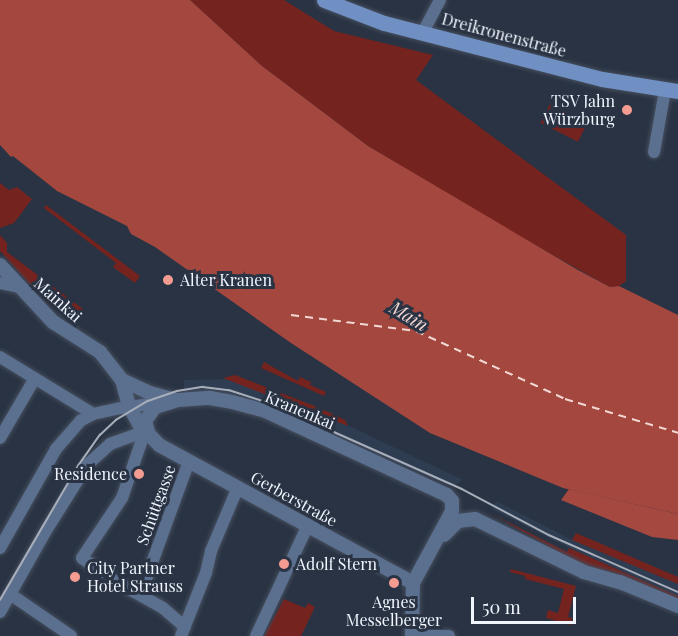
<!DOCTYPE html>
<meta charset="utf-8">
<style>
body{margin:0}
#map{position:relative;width:678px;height:636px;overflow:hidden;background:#293343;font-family:"Playfair Display",serif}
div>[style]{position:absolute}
.built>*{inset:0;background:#2f3d52}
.green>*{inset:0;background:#75231f;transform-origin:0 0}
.forest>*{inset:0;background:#a44840}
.water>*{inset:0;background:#a3473f}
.ferry>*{height:1.5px;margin-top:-0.75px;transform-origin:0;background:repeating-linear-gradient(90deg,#f2d7d3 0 8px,transparent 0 14px)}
.roads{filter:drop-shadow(0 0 2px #454e5d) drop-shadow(0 0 2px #454e5d)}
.minor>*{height:12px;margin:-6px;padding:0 6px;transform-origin:6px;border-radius:6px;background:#5b6f8f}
.tertiary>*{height:14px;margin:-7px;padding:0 7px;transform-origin:7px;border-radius:7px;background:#5b6f8f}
.secondary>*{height:15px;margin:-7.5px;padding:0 7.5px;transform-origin:7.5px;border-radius:7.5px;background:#7090c3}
.tram>*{height:1.5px;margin:-0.75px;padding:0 0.75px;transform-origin:0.75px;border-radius:0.75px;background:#a7aeba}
.dots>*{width:16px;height:16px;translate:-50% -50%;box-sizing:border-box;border:3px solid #293343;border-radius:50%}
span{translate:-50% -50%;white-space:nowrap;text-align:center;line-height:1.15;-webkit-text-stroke:6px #293343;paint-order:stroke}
.street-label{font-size:16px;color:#f0f5fe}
.poi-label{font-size:16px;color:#f0f5fe}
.right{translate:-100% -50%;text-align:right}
.left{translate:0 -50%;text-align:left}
.water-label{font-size:18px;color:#f2d7d3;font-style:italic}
.scale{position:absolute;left:471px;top:597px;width:105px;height:27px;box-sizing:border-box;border:3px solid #f0f5fe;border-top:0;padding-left:8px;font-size:18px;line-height:21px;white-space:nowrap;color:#f0f5fe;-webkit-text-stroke:4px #293343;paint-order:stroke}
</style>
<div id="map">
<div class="built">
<div style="clip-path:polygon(228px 379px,349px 426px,463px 480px,454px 486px,443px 483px,250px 399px,219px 392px,184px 393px,184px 380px)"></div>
<div style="clip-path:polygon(496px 501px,572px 540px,678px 584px,678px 596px,569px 548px,492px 509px)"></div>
</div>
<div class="green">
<div style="clip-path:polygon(190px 0,284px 0,334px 31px,433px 55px,416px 80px,626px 235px,626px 281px,619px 286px,610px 287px,503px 227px,368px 146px,262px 66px)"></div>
<div style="left:550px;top:104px;width:42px;height:21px;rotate:27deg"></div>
<div style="clip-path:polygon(0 183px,9px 190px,17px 187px,32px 199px,14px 223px,0 228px)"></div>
<div style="clip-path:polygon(46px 205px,140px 276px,135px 283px,113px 267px,116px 263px,44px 208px)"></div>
<div style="clip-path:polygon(0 235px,7px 243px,7px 252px,83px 309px,79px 313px,72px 305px,57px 310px,46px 302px,0 251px)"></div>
<div style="clip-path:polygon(264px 362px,298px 381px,300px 377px,311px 382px,310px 385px,326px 392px,324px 396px,261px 368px)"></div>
<div style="clip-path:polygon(235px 375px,322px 409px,345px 420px,348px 426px,223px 378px)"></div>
<div style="clip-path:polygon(490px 513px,567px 552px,569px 548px,678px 596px,678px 601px,612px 572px,582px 565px)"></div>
<div style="clip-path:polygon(576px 533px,678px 577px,678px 584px,572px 540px)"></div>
<div style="clip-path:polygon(511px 569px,576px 586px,568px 617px,572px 618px,571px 625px,546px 618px,548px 610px,558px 613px,564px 589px,525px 579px,525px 576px,510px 572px)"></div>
<div style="clip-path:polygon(284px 599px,305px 608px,308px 603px,315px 607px,301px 636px,264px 636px)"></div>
</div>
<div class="forest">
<div style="clip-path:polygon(569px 489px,678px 514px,678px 540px,652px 537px,561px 500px)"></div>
</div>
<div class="water">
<div style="clip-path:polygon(0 0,190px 0,262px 66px,368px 146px,578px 270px,610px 287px,619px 286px,678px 315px,678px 514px,563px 488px,430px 433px,291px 343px,155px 247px,131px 234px,127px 226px,57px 191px,13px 156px,11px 157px,0 145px)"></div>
</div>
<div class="ferry">
<div style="left:291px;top:315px;width:126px;rotate:7.3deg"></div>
<div style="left:416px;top:331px;width:164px;rotate:24.5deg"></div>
<div style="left:565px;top:399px;width:118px;rotate:16.7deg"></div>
</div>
<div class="roads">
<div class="minor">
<div style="left:423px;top:32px;width:36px;rotate:-62deg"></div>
<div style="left:654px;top:152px;width:63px;rotate:-79.9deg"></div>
<div style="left:0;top:283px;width:19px;rotate:12deg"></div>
<div style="left:0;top:357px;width:109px;rotate:31.5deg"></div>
<div style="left:145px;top:431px;width:71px;rotate:108.9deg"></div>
<div style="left:122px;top:498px;width:72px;rotate:123.7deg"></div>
<div style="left:82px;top:558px;width:38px;rotate:35deg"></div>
<div style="left:113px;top:580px;width:57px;rotate:29.2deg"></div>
<div style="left:163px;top:608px;width:29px;rotate:41deg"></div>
<div style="left:0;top:438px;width:69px;rotate:-59.7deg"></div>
<div style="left:0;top:548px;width:114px;rotate:-60.5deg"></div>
<div style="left:56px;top:449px;width:37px;rotate:-49deg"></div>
<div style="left:80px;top:421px;width:15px;rotate:-28deg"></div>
<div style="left:93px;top:414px;width:29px;rotate:-12deg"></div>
<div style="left:121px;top:408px;width:44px;rotate:-7.8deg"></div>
<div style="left:141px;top:593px;width:140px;rotate:-70deg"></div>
<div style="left:10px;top:594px;width:74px;rotate:34.5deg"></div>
<div style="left:0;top:612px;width:95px;rotate:-60.5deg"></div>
<div style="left:47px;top:529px;width:77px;rotate:-57.8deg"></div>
<div style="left:88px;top:464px;width:30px;rotate:-42deg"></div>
<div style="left:110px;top:444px;width:37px;rotate:-20deg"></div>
<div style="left:181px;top:636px;width:68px;rotate:-68.4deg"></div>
<div style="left:206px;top:573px;width:23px;rotate:-77deg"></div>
<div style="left:211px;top:551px;width:69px;rotate:-67.1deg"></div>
<div style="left:256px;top:636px;width:123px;rotate:-64.9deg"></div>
<div style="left:411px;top:636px;width:38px"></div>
</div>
<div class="tertiary">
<div style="left:0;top:265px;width:78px;rotate:47.1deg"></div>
<div style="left:53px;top:322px;width:56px;rotate:32.6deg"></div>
<div style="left:100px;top:352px;width:36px;rotate:52deg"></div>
<div style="left:122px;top:380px;width:27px;rotate:75deg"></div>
<div style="left:129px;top:406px;width:21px;rotate:61deg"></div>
<div style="left:139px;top:424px;width:29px;rotate:46deg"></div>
<div style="left:159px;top:445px;width:289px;rotate:28.5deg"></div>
<div style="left:122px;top:380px;width:31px;rotate:25deg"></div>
<div style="left:150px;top:393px;width:27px;rotate:15deg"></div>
<div style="left:149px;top:435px;width:15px;rotate:-106deg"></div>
<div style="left:145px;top:421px;width:17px;rotate:-54deg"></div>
<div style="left:155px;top:407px;width:24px;rotate:-17deg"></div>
<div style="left:178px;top:400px;width:32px;rotate:-4deg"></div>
<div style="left:210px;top:398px;width:22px;rotate:10deg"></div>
<div style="left:232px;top:402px;width:34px;rotate:15deg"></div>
<div style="left:265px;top:411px;width:200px;rotate:24.8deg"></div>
<div style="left:447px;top:495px;width:8px;rotate:50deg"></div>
<div style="left:452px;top:501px;width:10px;rotate:90deg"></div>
<div style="left:452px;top:511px;width:82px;rotate:118.4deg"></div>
<div style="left:413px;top:583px;width:53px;rotate:91.1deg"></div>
<div style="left:444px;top:535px;width:20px;rotate:-45deg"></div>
<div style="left:458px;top:521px;width:17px;rotate:-7deg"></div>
<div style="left:475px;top:519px;width:121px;rotate:25.9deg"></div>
<div style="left:584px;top:572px;width:37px;rotate:16deg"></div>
<div style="left:620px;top:582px;width:63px;rotate:22.5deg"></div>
</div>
<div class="secondary">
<div style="left:324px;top:0;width:64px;rotate:21deg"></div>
<div style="left:384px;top:23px;width:225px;rotate:14.4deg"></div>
<div style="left:602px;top:79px;width:77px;rotate:9deg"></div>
</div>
</div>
<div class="tram">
<div style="left:0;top:600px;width:155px;rotate:-59.8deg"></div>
<div style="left:78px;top:466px;width:38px;rotate:-55deg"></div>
<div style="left:100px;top:435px;width:22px;rotate:-43deg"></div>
<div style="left:116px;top:420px;width:37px;rotate:-31deg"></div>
<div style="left:148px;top:401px;width:31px;rotate:-19deg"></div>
<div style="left:177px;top:391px;width:26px;rotate:-9deg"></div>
<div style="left:203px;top:387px;width:26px;rotate:7deg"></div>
<div style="left:229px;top:390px;width:42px;rotate:18deg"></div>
<div style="left:269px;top:403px;width:211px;rotate:24deg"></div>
<div style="left:462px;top:489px;width:98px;rotate:27.9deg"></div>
<div style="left:549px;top:535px;width:141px;rotate:23.8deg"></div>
</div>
<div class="dots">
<div style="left:627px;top:110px;background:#f59c92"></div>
<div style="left:168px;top:280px;background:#f59c92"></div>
<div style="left:139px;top:474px;background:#f59c92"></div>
<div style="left:284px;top:564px;background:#f59c92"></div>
<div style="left:75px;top:577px;background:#f59c92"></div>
<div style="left:394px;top:583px;background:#f59c92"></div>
</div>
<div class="street-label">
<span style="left:504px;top:35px;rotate:15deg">Dreikronenstraße</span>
<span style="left:58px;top:300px;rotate:42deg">Mainkai</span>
<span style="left:300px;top:410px;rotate:23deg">Kranenkai</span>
<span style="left:294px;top:499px;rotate:29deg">Gerberstraße</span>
<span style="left:156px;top:505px;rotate:-70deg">Schüttgasse</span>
</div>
<div class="poi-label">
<span class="right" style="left:615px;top:110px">TSV Jahn<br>Würzburg</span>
<span class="left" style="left:180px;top:280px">Alter Kranen</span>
<span class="right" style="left:127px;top:474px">Residence</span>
<span class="left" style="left:296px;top:564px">Adolf Stern</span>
<span class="left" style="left:87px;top:577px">City Partner<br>Hotel Strauss</span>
<span style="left:394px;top:611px">Agnes<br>Messelberger</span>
</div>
<div class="water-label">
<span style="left:409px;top:316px;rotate:31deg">Main</span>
</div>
<div class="scale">50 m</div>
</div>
